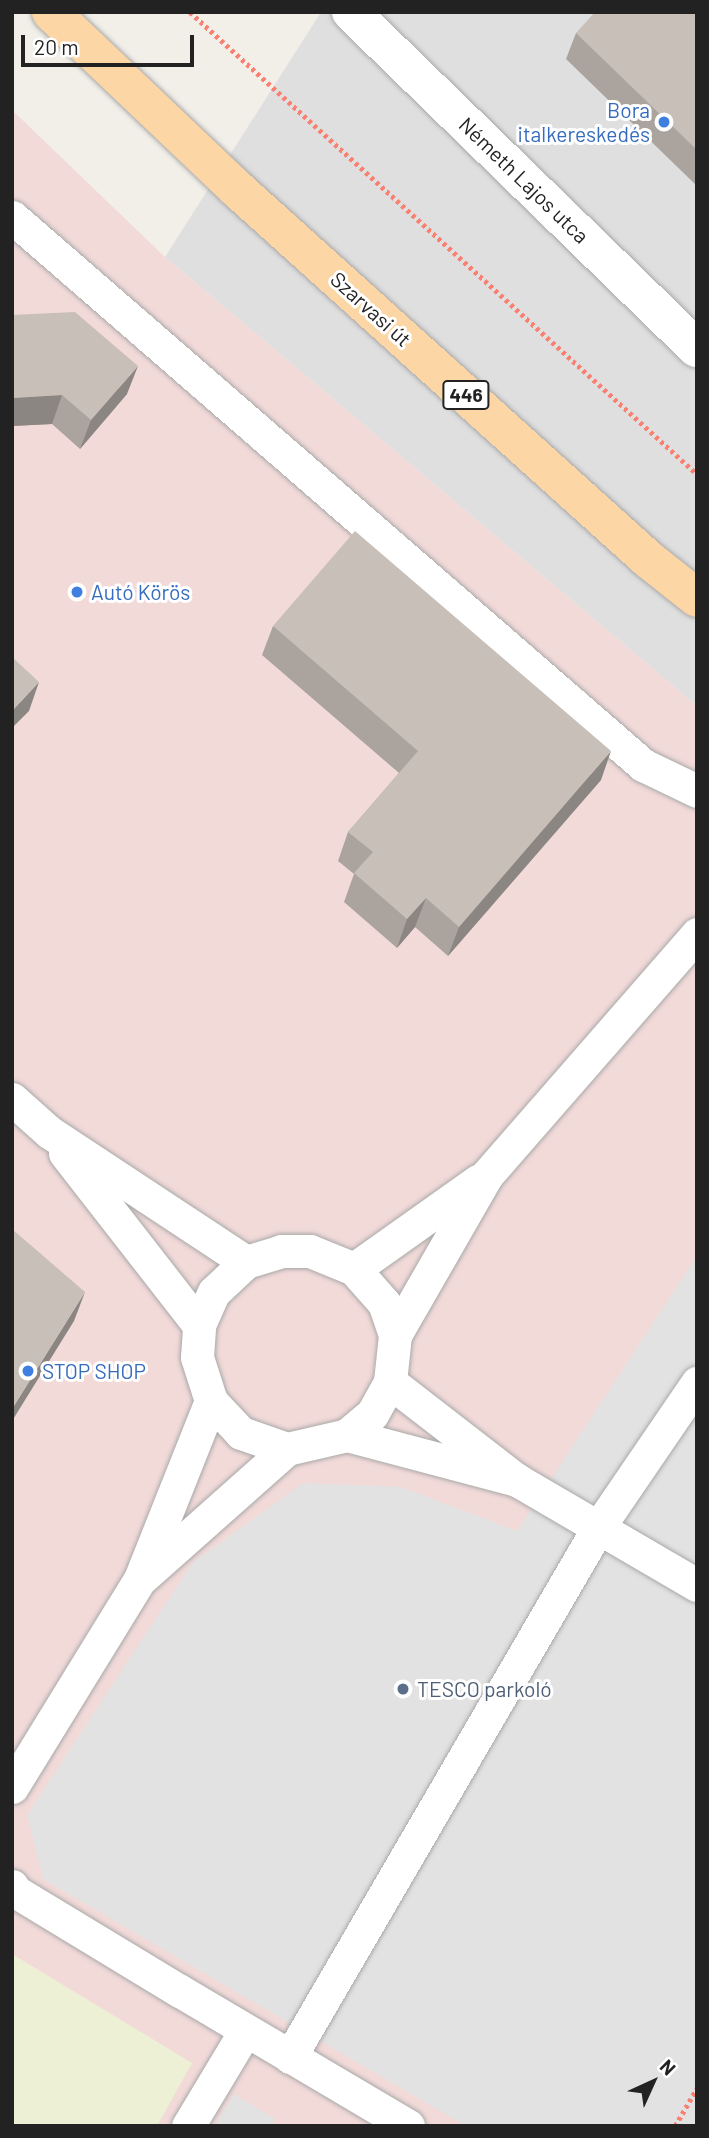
<!DOCTYPE html>
<meta charset="utf-8">
<style>
body{margin:0}
#map{position:relative;width:709px;height:2138px;overflow:hidden;background:#f2efe9;font-family:Barlow,sans-serif}
div>[style]{position:absolute}
.residential>*{inset:0;background:#e0dfdf}
.commercial>*{inset:0;background:#f2dad9}
.farmland>*{inset:0;background:#eef0d5}
.parking>*{inset:0;background:#e2e2e2}
.path>*{height:4.5px;margin-top:-2.25px;transform-origin:0;background:repeating-linear-gradient(90deg,#fa8072 0 3.5px,transparent 0 7px)}
.roads{filter:drop-shadow(0 0 2px #a9a9a9) drop-shadow(0 0 2px #a9a9a9)}
.service>*{height:33px;margin:-16.5px;padding:0 16.5px;transform-origin:16.5px;border-radius:16.5px;background:#fff}
.minor>*{height:38px;margin:-19px;padding:0 19px;transform-origin:19px;border-radius:19px;background:#fff}
.primary>*{height:38px;margin:-19px;padding:0 19px;transform-origin:19px;border-radius:19px;background:#fcd6a4}
.wall>*{inset:0;background:#aba49e}
.shaded-wall>*{inset:0;background:#8b8681}
.building>*{inset:0;background:#c7bfb8}
.dots>*{width:19px;height:19px;translate:-50% -50%;box-sizing:border-box;border:4px solid #fff;border-radius:50%}
span{translate:-50% -50%;white-space:nowrap;text-align:center;line-height:1.15;-webkit-text-stroke:6px #fff;paint-order:stroke}
.shield-label span{padding:2px 5px;background:#fff;border:2px solid;border-radius:5px;-webkit-text-stroke-width:0}
.shield-label{font-size:19px;color:#222;font-weight:700}
.shop-label{font-size:21px;color:#366cbe}
.right{translate:-100% -50%;text-align:right}
.left{translate:0 -50%;text-align:left}
.street-label{font-size:21px;color:#222}
.service-label{font-size:21px;color:#4e5e75}
.frame{position:absolute;inset:0;border:14px solid #222;pointer-events:none}
.north{position:absolute;left:618px;top:2047px;width:70px;height:70px;-webkit-text-stroke:5px #fff;paint-order:stroke;rotate:45deg;font-size:19px;font-weight:700;line-height:28px;text-align:center;color:#222}
.north::after{content:'';display:block;margin:auto;width:24px;height:32px;background:#222;clip-path:polygon(50% 0,100% 100%,50% 72%,0 100%)}
.scale{position:absolute;left:21px;top:35px;width:173px;height:32px;box-sizing:border-box;border:4px solid #222;border-top:0;padding-left:9px;font-size:21px;line-height:24px;white-space:nowrap;color:#222;-webkit-text-stroke:5px #fff;paint-order:stroke}
</style>
<div id="map">
<div class="residential">
<div style="clip-path:polygon(321px 12px,697px 12px,697px 706px,165px 257px)"></div>
</div>
<div class="commercial">
<div style="clip-path:polygon(12px 110px,165px 257px,697px 706px,697px 2126px,12px 2126px)"></div>
</div>
<div class="farmland">
<div style="clip-path:polygon(12px 1954px,192px 2063px,157px 2126px,12px 2126px)"></div>
</div>
<div class="parking">
<div style="clip-path:polygon(697px 1256px,697px 2126px,466px 2126px,43px 1879px,27px 1815px,193px 1562px,304px 1483px,401px 1487px,517px 1531px)"></div>
<div style="clip-path:polygon(234px 2094px,275px 2119px,271px 2126px,214px 2126px)"></div>
</div>
<div class="path">
<div style="left:190px;top:12px;width:686px;rotate:42.34deg"></div>
<div style="left:675px;top:2126px;width:44px;rotate:-59.9deg"></div>
</div>
<div class="roads">
<div class="service">
<div style="left:12px;top:217px;width:836px;rotate:40.97deg"></div>
<div style="left:643px;top:765px;width:60px;rotate:25.7deg"></div>
<div style="left:12px;top:1099px;width:50px;rotate:41.7deg"></div>
<div style="left:49px;top:1132px;width:236px;rotate:33.4deg"></div>
<div style="left:65px;top:1153px;width:218px;rotate:52.1deg"></div>
<div style="left:354px;top:1269px;width:152px;rotate:-35.4deg"></div>
<div style="left:395px;top:1335px;width:185px;rotate:-60.1deg"></div>
<div style="left:487px;top:1175px;width:320px;rotate:-48.9deg"></div>
<div style="left:390px;top:1382px;width:160px;rotate:37.7deg"></div>
<div style="left:517px;top:1480px;width:208px;rotate:30.3deg"></div>
<div style="left:287px;top:1449px;width:49px;rotate:-160.8deg"></div>
<div style="left:241px;top:1433px;width:44px;rotate:-133.2deg"></div>
<div style="left:211px;top:1401px;width:46px;rotate:-107.7deg"></div>
<div style="left:197px;top:1357px;width:32px;rotate:-86deg"></div>
<div style="left:199px;top:1325px;width:36px;rotate:-66deg"></div>
<div style="left:214px;top:1292px;width:44px;rotate:-43.2deg"></div>
<div style="left:246px;top:1262px;width:37px;rotate:-17deg"></div>
<div style="left:281px;top:1251px;width:29px"></div>
<div style="left:310px;top:1251px;width:48px;rotate:22.2deg"></div>
<div style="left:354px;top:1269px;width:45px;rotate:48.6deg"></div>
<div style="left:384px;top:1303px;width:34px;rotate:71deg"></div>
<div style="left:395px;top:1335px;width:47px;rotate:96.1deg"></div>
<div style="left:390px;top:1382px;width:37px;rotate:119deg"></div>
<div style="left:372px;top:1414px;width:33px;rotate:140deg"></div>
<div style="left:144px;top:1576px;width:191px;rotate:-41.6deg"></div>
<div style="left:287px;top:1449px;width:62px;rotate:-13.1deg"></div>
<div style="left:347px;top:1435px;width:176px;rotate:14.8deg"></div>
<div style="left:12px;top:1787px;width:244px;rotate:-58.4deg"></div>
<div style="left:140px;top:1579px;width:192px;rotate:-68.3deg"></div>
<div style="left:12px;top:1886px;width:4px;rotate:76deg"></div>
<div style="left:13px;top:1890px;width:195px;rotate:31.2deg"></div>
<div style="left:180px;top:1991px;width:265px;rotate:30.6deg"></div>
<div style="left:290px;top:2057px;width:612px;rotate:-59.79deg"></div>
<div style="left:598px;top:1528px;width:176px;rotate:-55.7deg"></div>
<div style="left:188px;top:2126px;width:111px;rotate:-59deg"></div>
</div>
<div class="minor">
<div style="left:351px;top:12px;width:482px;rotate:44.2deg"></div>
</div>
<div class="primary">
<div style="left:51px;top:12px;width:257px;rotate:43.6deg"></div>
<div style="left:237px;top:189px;width:554px;rotate:42deg"></div>
<div style="left:649px;top:560px;width:61px;rotate:38.4deg"></div>
</div>
</div>
<div class="wall">
<div style="clip-path:polygon(697px 12px,697px 186px,566px 59px,576px 33px)"></div>
<div style="clip-path:polygon(12px 315px,127px 394px,80px 449px,52px 424px,12px 426px)"></div>
<div style="clip-path:polygon(273px 626px,601px 780px,448px 956px,415px 927px,397px 948px,344px 902px,354px 874px,338px 861px,348px 832px,399px 773px,262px 655px)"></div>
</div>
<div class="shaded-wall">
<div style="clip-path:polygon(138px 366px,127px 394px,80px 449px,91px 420px)"></div>
<div style="clip-path:polygon(62px 395px,52px 424px,12px 426px,12px 398px)"></div>
<div style="clip-path:polygon(39px 682px,29px 711px,12px 728px,12px 711px)"></div>
<div style="clip-path:polygon(611px 751px,601px 780px,448px 956px,459px 927px)"></div>
<div style="clip-path:polygon(426px 898px,415px 927px,397px 948px,407px 919px)"></div>
<div style="clip-path:polygon(85px 1292px,74px 1321px,12px 1421px,12px 1409px)"></div>
</div>
<div class="building">
<div style="clip-path:polygon(595px 12px,697px 12px,697px 150px,576px 33px)"></div>
<div style="clip-path:polygon(75px 312px,138px 366px,91px 420px,62px 395px,12px 398px,12px 315px)"></div>
<div style="clip-path:polygon(355px 531px,611px 751px,459px 927px,426px 898px,407px 919px,354px 873px,373px 852px,348px 832px,418px 751px,273px 626px)"></div>
<div style="clip-path:polygon(12px 657px,39px 682px,12px 711px)"></div>
<div style="clip-path:polygon(12px 1229px,85px 1292px,12px 1409px)"></div>
</div>
<div class="dots">
<div style="left:664px;top:122px;background:#3f7fe0"></div>
<div style="left:77px;top:592px;background:#3f7fe0"></div>
<div style="left:28px;top:1371px;background:#3f7fe0"></div>
<div style="left:403px;top:1689px;background:#5c6f8a"></div>
</div>
<div class="shield-label">
<span style="left:466px;top:395px">446</span>
</div>
<div class="shop-label">
<span class="right" style="left:650px;top:122px">Bora<br>italkereskedés</span>
<span class="left" style="left:91px;top:592px">Autó Körös</span>
<span class="left" style="left:42px;top:1371px">STOP SHOP</span>
</div>
<div class="street-label">
<span style="left:524px;top:180px;rotate:44deg">Németh Lajos utca</span>
<span style="left:371px;top:309px;rotate:42deg">Szarvasi út</span>
</div>
<div class="service-label">
<span class="left" style="left:417px;top:1689px">TESCO parkoló</span>
</div>
<div class="frame"></div>
<div class="north">N</div>
<div class="scale">20 m</div>
</div>
